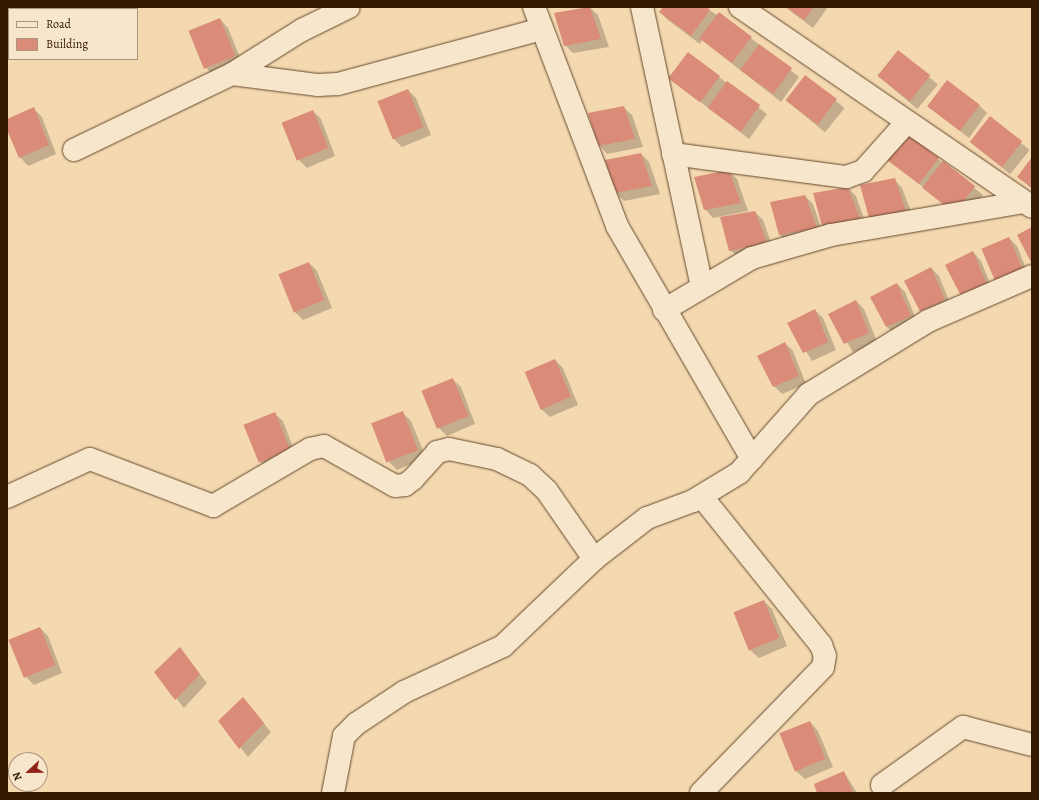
<!DOCTYPE html>
<style>
body{margin:0}
#map{position:relative;width:1039px;height:800px;overflow:hidden;background:#f4d9b0;font-family:Alegreya,serif}
div>[style]{position:absolute}
.shadow>*{inset:0;background:#0003;transform-origin:0 0}
.building>*{inset:0;background:#da8c79;transform-origin:0 0}
.roads{filter:drop-shadow(0 0 1px #65492d) drop-shadow(0 0 1px #65492d)}
.minor>*{height:22px;margin:-11px;padding:0 11px;transform-origin:11px;border-radius:11px;background:#f8e6cc}
span{translate:-50% -50%;white-space:nowrap;text-align:center;line-height:1.15;-webkit-text-stroke:3px #f8e6cc;paint-order:stroke}
.frame{position:absolute;inset:0;border:8px solid #351901;pointer-events:none}
.legend{position:absolute;left:8px;top:8px;width:130px;height:52px;box-sizing:border-box;background:#f8e6cc;border:1px solid #aa947b;margin:0;padding:5px 7px;list-style:none;font-size:12px;color:#351901}
.legend li{display:flex;align-items:center;gap:8px;height:20px}
.legend b{width:20px;border:1px solid #aa947b}
.north{position:absolute;left:8px;top:752px;width:40px;height:40px;box-sizing:border-box;background:#f8e6cc;border:1px solid #aa947b;border-radius:50%;rotate:248deg;font-size:11px;font-weight:700;line-height:16px;text-align:center;color:#351901}
.north::after{content:'';display:block;margin:auto;width:14px;height:18px;background:#8f2418;clip-path:polygon(50% 0,100% 100%,50% 72%,0 100%)}
</style>
<div id="map">
<div class="shadow">
<div style="clip-path:polygon(589px 7px,598px 15px,609px 47px,573px 53px,565px 45px,555px 13px)"></div>
<div style="clip-path:polygon(664px 7px,705px 7px,751px 38px,799px 77px,781px 102px,702px 40px,700px 44px,668px 20px,660px 12px)"></div>
<div style="clip-path:polygon(785px 7px,828px 7px,813px 28px)"></div>
<div style="clip-path:polygon(220px 19px,228px 28px,243px 65px,214px 76px,206px 68px)"></div>
<div style="left:898px;top:51px;width:52px;height:32px;rotate:40deg"></div>
<div style="left:805px;top:76px;width:51px;height:31px;rotate:39deg"></div>
<div style="clip-path:polygon(719px 77px,767px 114px,749px 139px,669px 78px)"></div>
<div style="clip-path:polygon(408px 90px,416px 98px,431px 135px,402px 147px,394px 139px,379px 102px)"></div>
<div style="clip-path:polygon(979px 105px,987px 113px,969px 138px,929px 107px)"></div>
<div style="clip-path:polygon(623px 107px,632px 115px,643px 147px,607px 154px,599px 145px)"></div>
<div style="clip-path:polygon(33px 108px,42px 117px,56px 154px,28px 166px,20px 157px,7px 120px)"></div>
<div style="clip-path:polygon(313px 111px,321px 119px,335px 156px,307px 168px,299px 160px)"></div>
<div style="left:990px;top:118px;width:51px;height:31px;rotate:39deg"></div>
<div style="clip-path:polygon(641px 154px,649px 162px,660px 194px,624px 201px,616px 193px)"></div>
<div style="clip-path:polygon(938px 159px,983px 195px,965px 219px,888px 160px)"></div>
<div style="clip-path:polygon(1032px 159px,1032px 189px,1019px 177px)"></div>
<div style="clip-path:polygon(729px 171px,737px 179px,748px 211px,713px 218px,705px 209px)"></div>
<div style="clip-path:polygon(894px 179px,902px 188px,914px 219px,878px 226px)"></div>
<div style="clip-path:polygon(848px 188px,856px 196px,867px 227px,823px 226px,814px 194px)"></div>
<div style="clip-path:polygon(805px 196px,813px 204px,824px 236px,788px 243px,780px 235px)"></div>
<div style="clip-path:polygon(755px 212px,763px 220px,774px 251px,739px 258px,730px 250px)"></div>
<div style="clip-path:polygon(1009px 238px,1017px 246px,1030px 279px,1007px 289px)"></div>
<div style="clip-path:polygon(973px 252px,981px 261px,994px 293px,962px 295px)"></div>
<div style="clip-path:polygon(309px 263px,317px 271px,332px 308px,303px 320px,295px 312px)"></div>
<div style="clip-path:polygon(931px 268px,939px 276px,952px 308px,929px 319px,921px 311px)"></div>
<div style="clip-path:polygon(897px 284px,905px 292px,918px 324px,895px 335px,887px 327px)"></div>
<div style="clip-path:polygon(856px 301px,864px 309px,877px 342px,853px 352px,830px 314px)"></div>
<div style="clip-path:polygon(815px 310px,823px 318px,836px 350px,812px 361px,789px 323px)"></div>
<div style="clip-path:polygon(785px 343px,793px 351px,806px 384px,782px 394px,774px 386px)"></div>
<div style="clip-path:polygon(555px 360px,563px 368px,578px 405px,550px 417px,541px 409px)"></div>
<div style="clip-path:polygon(452px 379px,461px 387px,475px 424px,447px 436px,439px 428px)"></div>
<div style="clip-path:polygon(274px 413px,283px 421px,297px 458px,269px 470px,261px 462px,245px 425px)"></div>
<div style="clip-path:polygon(403px 413px,411px 421px,426px 458px,397px 470px,389px 462px)"></div>
<div style="clip-path:polygon(764px 601px,772px 609px,787px 646px,759px 658px,750px 650px)"></div>
<div style="clip-path:polygon(40px 628px,48px 636px,62px 673px,34px 685px,26px 677px)"></div>
<div style="clip-path:polygon(180px 649px,207px 683px,184px 708px,155px 672px)"></div>
<div style="clip-path:polygon(243px 698px,271px 732px,248px 757px,219px 721px)"></div>
<div style="clip-path:polygon(810px 722px,818px 731px,833px 767px,805px 779px,796px 771px)"></div>
<div style="clip-path:polygon(844px 772px,857px 793px,818px 793px)"></div>
</div>
<div class="building">
<div style="clip-path:polygon(590px 7px,601px 39px,564px 46px,554px 13px)"></div>
<div style="clip-path:polygon(663px 7px,707px 7px,710px 10px,691px 36px,659px 12px)"></div>
<div style="clip-path:polygon(786px 7px,814px 7px,804px 20px)"></div>
<div style="left:719px;top:12px;width:41px;height:33px;rotate:37deg"></div>
<div style="left:220px;top:18px;width:41px;height:34px;rotate:68deg"></div>
<div style="left:759px;top:44px;width:41px;height:32px;rotate:36deg"></div>
<div style="left:898px;top:50px;width:41px;height:33px;rotate:38deg"></div>
<div style="left:688px;top:52px;width:40px;height:33px;rotate:37deg"></div>
<div style="left:805px;top:75px;width:40px;height:32px;rotate:37deg"></div>
<div style="left:947px;top:80px;width:41px;height:33px;rotate:37deg"></div>
<div style="left:727px;top:81px;width:41px;height:33px;rotate:36deg"></div>
<div style="left:408px;top:89px;width:41px;height:33px;rotate:68deg"></div>
<div style="clip-path:polygon(624px 106px,635px 139px,598px 146px,588px 113px)"></div>
<div style="clip-path:polygon(34px 107px,49px 145px,19px 158px,7px 130px,7px 119px)"></div>
<div style="left:313px;top:110px;width:41px;height:34px;rotate:68deg"></div>
<div style="left:990px;top:116px;width:41px;height:33px;rotate:38deg"></div>
<div style="left:906px;top:133px;width:41px;height:33px;rotate:37deg"></div>
<div style="clip-path:polygon(641px 153px,652px 186px,615px 193px,605px 160px)"></div>
<div style="clip-path:polygon(1032px 157px,1032px 188px,1017px 177px)"></div>
<div style="left:943px;top:161px;width:41px;height:34px;rotate:38deg"></div>
<div style="clip-path:polygon(729px 170px,741px 203px,704px 210px,694px 177px)"></div>
<div style="clip-path:polygon(895px 178px,906px 211px,869px 218px,860px 185px)"></div>
<div style="clip-path:polygon(848px 187px,860px 219px,822px 226px,813px 193px)"></div>
<div style="clip-path:polygon(805px 195px,817px 228px,779px 235px,770px 202px)"></div>
<div style="clip-path:polygon(755px 211px,767px 243px,729px 251px,720px 217px)"></div>
<div style="clip-path:polygon(1032px 227px,1032px 264px,1017px 235px)"></div>
<div style="left:1009px;top:237px;width:36px;height:30px;rotate:67deg"></div>
<div style="clip-path:polygon(973px 251px,987px 285px,961px 296px,945px 265px)"></div>
<div style="left:309px;top:262px;width:41px;height:33px;rotate:68deg"></div>
<div style="clip-path:polygon(931px 267px,945px 300px,920px 311px,904px 281px)"></div>
<div style="clip-path:polygon(897px 283px,911px 316px,886px 327px,870px 297px)"></div>
<div style="clip-path:polygon(856px 300px,869px 333px,844px 344px,828px 314px)"></div>
<div style="clip-path:polygon(815px 309px,828px 342px,803px 353px,787px 323px)"></div>
<div style="clip-path:polygon(785px 342px,799px 376px,773px 387px,757px 356px)"></div>
<div style="left:555px;top:359px;width:41px;height:33px;rotate:67deg"></div>
<div style="left:453px;top:378px;width:41px;height:34px;rotate:68deg"></div>
<div style="left:403px;top:411px;width:42px;height:34px;rotate:69deg"></div>
<div style="left:275px;top:412px;width:41px;height:34px;rotate:68deg"></div>
<div style="left:764px;top:600px;width:41px;height:33px;rotate:68deg"></div>
<div style="left:40px;top:627px;width:41px;height:34px;rotate:68deg"></div>
<div style="clip-path:polygon(180px 647px,200px 674px,175px 700px,154px 672px)"></div>
<div style="clip-path:polygon(243px 697px,264px 723px,239px 749px,218px 721px)"></div>
<div style="left:810px;top:721px;width:41px;height:33px;rotate:68deg"></div>
<div style="clip-path:polygon(844px 771px,853px 793px,817px 793px,814px 784px)"></div>
</div>
<div class="roads">
<div class="minor">
<div style="left:534px;top:7px;width:234px;rotate:69.2deg"></div>
<div style="left:617px;top:226px;width:269px;rotate:59.9deg"></div>
<div style="left:642px;top:7px;width:286px;rotate:77.9deg"></div>
<div style="left:740px;top:7px;width:353px;rotate:34.4deg"></div>
<div style="left:232px;top:74px;width:83px;rotate:-32.2deg"></div>
<div style="left:302px;top:30px;width:52px;rotate:-26.1deg"></div>
<div style="left:74px;top:150px;width:175px;rotate:-25.7deg"></div>
<div style="left:232px;top:74px;width:87px;rotate:7.3deg"></div>
<div style="left:318px;top:85px;width:20px;rotate:-3deg"></div>
<div style="left:338px;top:84px;width:211px;rotate:-15.1deg"></div>
<div style="left:673px;top:154px;width:175px;rotate:7.6deg"></div>
<div style="left:846px;top:177px;width:18px;rotate:-19deg"></div>
<div style="left:863px;top:171px;width:66px;rotate:-48.1deg"></div>
<div style="left:664px;top:310px;width:102px;rotate:-30.6deg"></div>
<div style="left:752px;top:258px;width:82px;rotate:-16.2deg"></div>
<div style="left:831px;top:235px;width:196px;rotate:-9.7deg"></div>
<div style="left:7px;top:497px;width:91px;rotate:-24.6deg"></div>
<div style="left:90px;top:459px;width:132px;rotate:20.9deg"></div>
<div style="left:213px;top:506px;width:113px;rotate:-30.4deg"></div>
<div style="left:310px;top:449px;width:14px;rotate:-12deg"></div>
<div style="left:324px;top:446px;width:81px;rotate:29.4deg"></div>
<div style="left:395px;top:486px;width:10px;rotate:-6deg"></div>
<div style="left:405px;top:485px;width:10px;rotate:-37deg"></div>
<div style="left:413px;top:479px;width:36px;rotate:-48deg"></div>
<div style="left:437px;top:452px;width:12px;rotate:-14deg"></div>
<div style="left:449px;top:449px;width:49px;rotate:11.8deg"></div>
<div style="left:497px;top:459px;width:37px;rotate:26deg"></div>
<div style="left:530px;top:475px;width:23px;rotate:43deg"></div>
<div style="left:547px;top:491px;width:83px;rotate:55.3deg"></div>
<div style="left:882px;top:785px;width:100px;rotate:-35.6deg"></div>
<div style="left:963px;top:727px;width:71px;rotate:14.6deg"></div>
<div style="left:333px;top:793px;width:58px;rotate:-79.1deg"></div>
<div style="left:344px;top:736px;width:17px;rotate:-45deg"></div>
<div style="left:356px;top:724px;width:58px;rotate:-33.7deg"></div>
<div style="left:404px;top:692px;width:109px;rotate:-24.9deg"></div>
<div style="left:503px;top:646px;width:126px;rotate:-43.7deg"></div>
<div style="left:594px;top:559px;width:67px;rotate:-37.7deg"></div>
<div style="left:647px;top:518px;width:49px;rotate:-20.3deg"></div>
<div style="left:693px;top:501px;width:54px;rotate:-31.3deg"></div>
<div style="left:739px;top:473px;width:106px;rotate:-48.5deg"></div>
<div style="left:809px;top:394px;width:140px;rotate:-31.5deg"></div>
<div style="left:928px;top:321px;width:113px;rotate:-23.4deg"></div>
<div style="left:701px;top:793px;width:175px;rotate:-45.9deg"></div>
<div style="left:823px;top:667px;width:11px;rotate:-80deg"></div>
<div style="left:825px;top:656px;width:12px;rotate:-110deg"></div>
<div style="left:821px;top:645px;width:191px;rotate:-128.8deg"></div>
</div>
</div>
<div class="frame"></div>
<ul class="legend">
<li><b style="height:5px;background:#f8e6cc"></b>Road</li>
<li><b style="height:11px;background:#da8c79"></b>Building</li>
</ul>
<div class="north">N</div>
</div>
